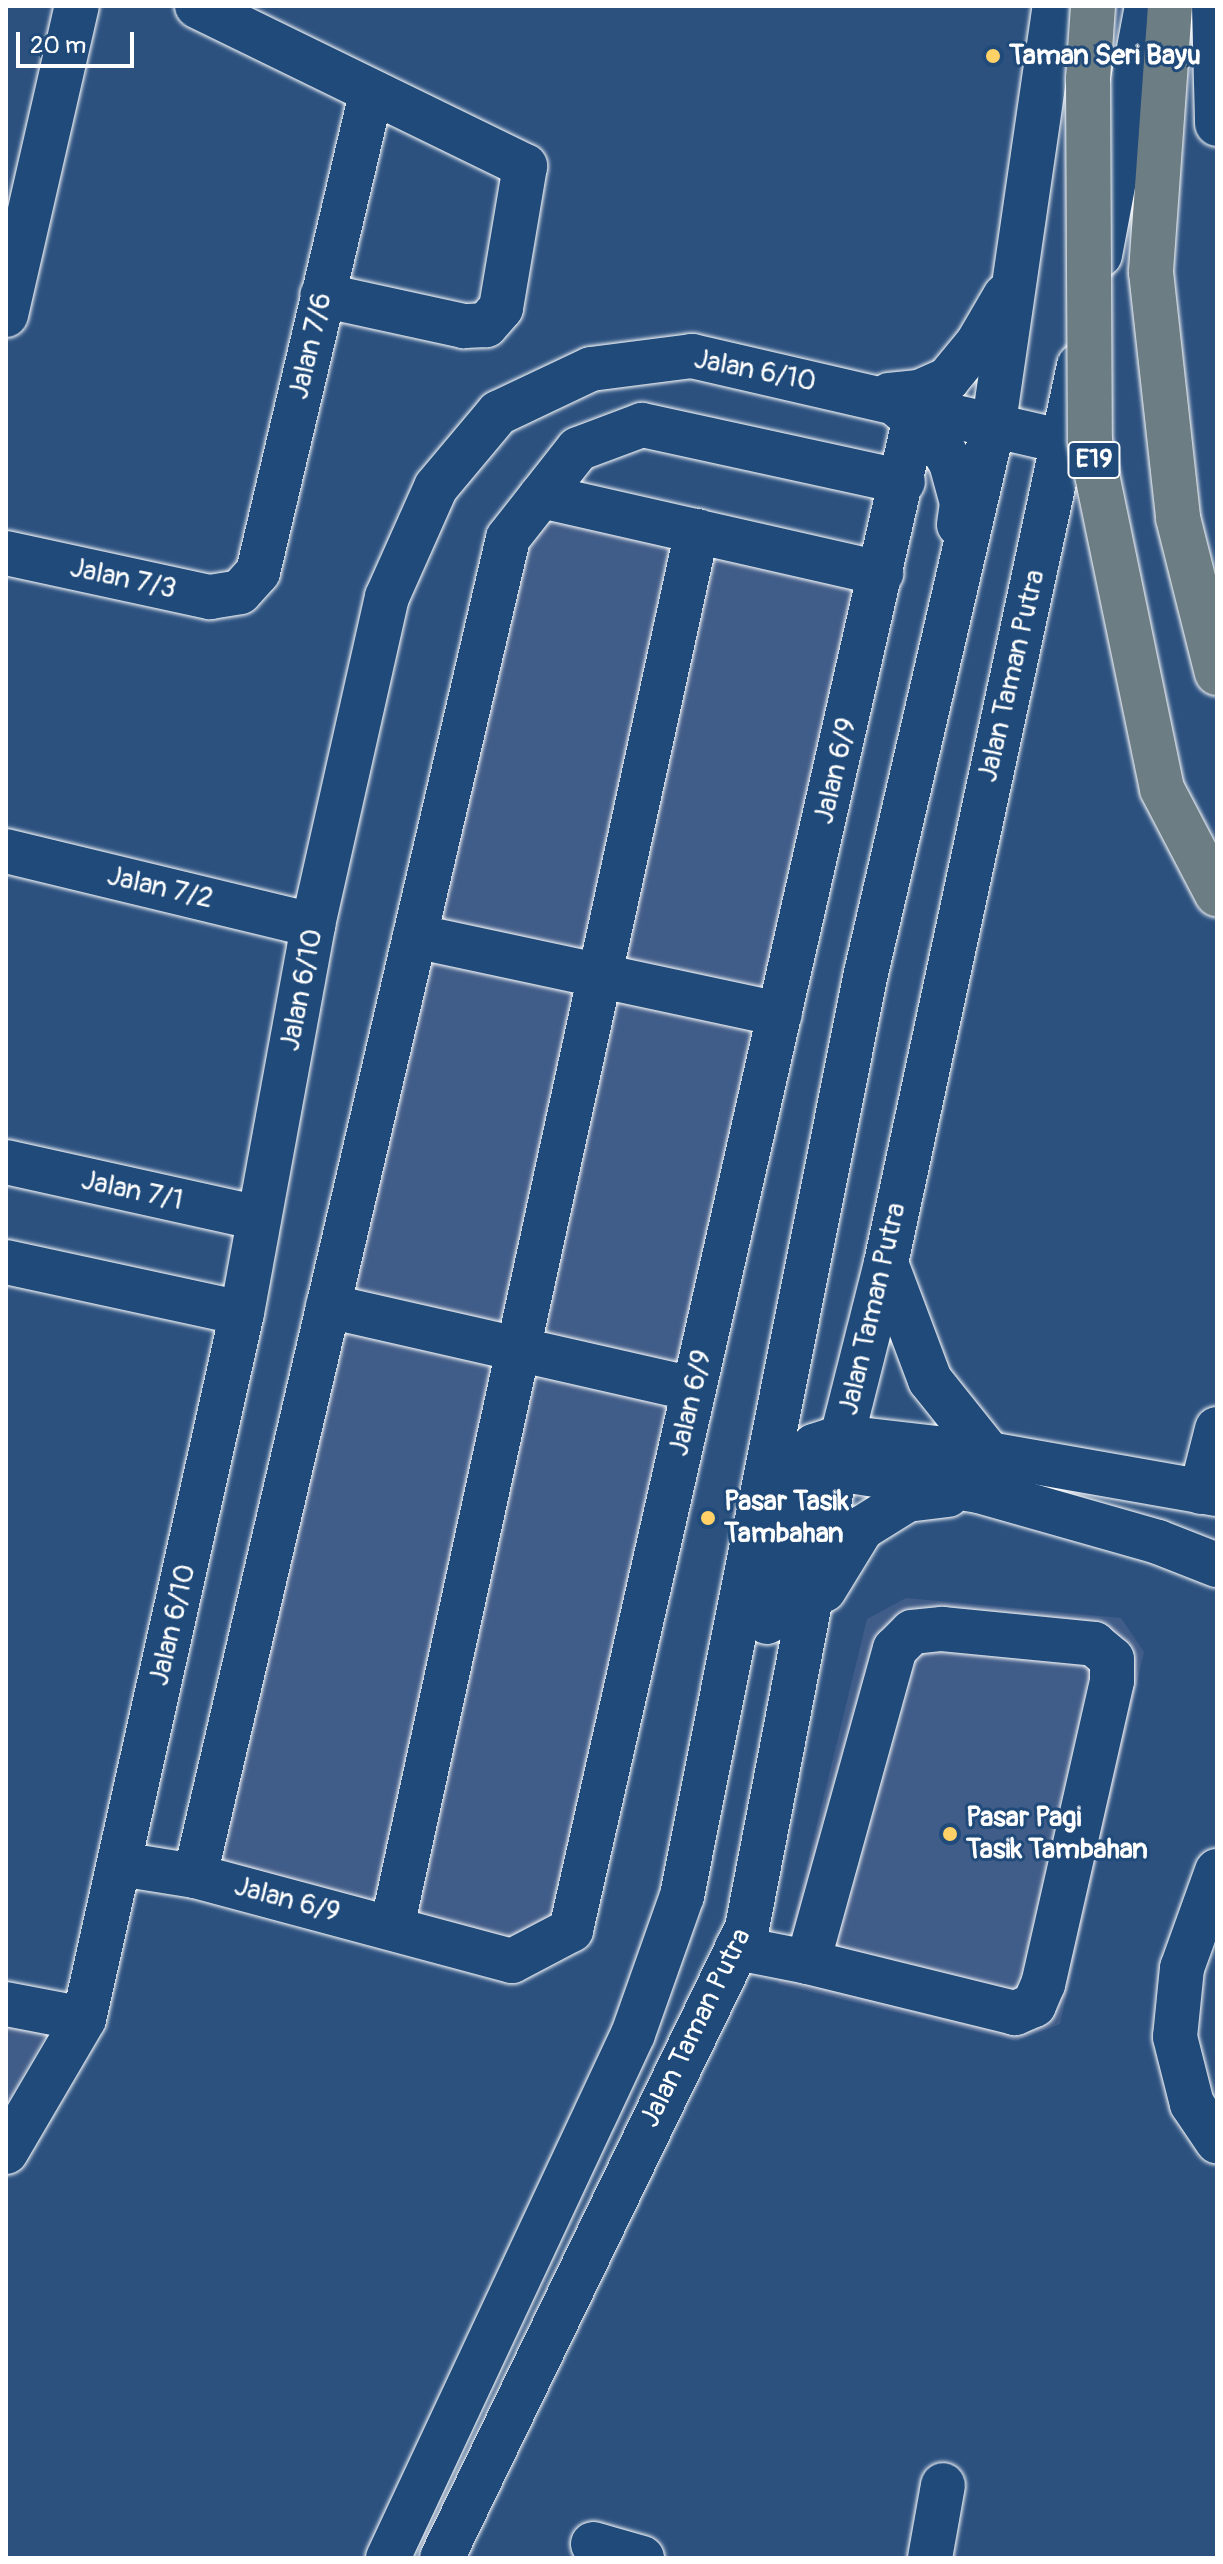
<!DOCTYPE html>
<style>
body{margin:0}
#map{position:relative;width:1223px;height:2564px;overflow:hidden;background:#2c517f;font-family:Pangolin,sans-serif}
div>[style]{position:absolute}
.built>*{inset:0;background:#405c88}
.roads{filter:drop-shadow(0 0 2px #fff) drop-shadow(0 0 2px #fff)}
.minor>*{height:44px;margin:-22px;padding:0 22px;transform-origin:22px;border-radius:22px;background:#1f4a7a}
.highway>*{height:44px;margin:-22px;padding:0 22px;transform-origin:22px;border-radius:22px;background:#6d7d84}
.bridges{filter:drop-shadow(0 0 2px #fff) drop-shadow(0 0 2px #fff)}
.highway-bridge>*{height:44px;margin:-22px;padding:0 22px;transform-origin:22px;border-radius:22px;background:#6d7d84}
.dots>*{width:22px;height:22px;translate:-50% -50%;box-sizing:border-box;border:4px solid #1f4a7a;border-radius:50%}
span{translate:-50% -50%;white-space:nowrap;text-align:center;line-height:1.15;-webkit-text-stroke:6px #1f4a7a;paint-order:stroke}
.shield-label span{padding:2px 6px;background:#1f4a7a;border:2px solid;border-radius:6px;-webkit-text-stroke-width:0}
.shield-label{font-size:26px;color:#fff;font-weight:700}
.poi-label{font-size:28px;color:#fff;font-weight:700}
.left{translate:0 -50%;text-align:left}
.street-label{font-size:28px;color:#fff}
.frame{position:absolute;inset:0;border:8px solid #fff;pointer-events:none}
.scale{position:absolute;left:16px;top:32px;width:118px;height:36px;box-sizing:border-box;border:4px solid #fff;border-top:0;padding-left:10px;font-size:24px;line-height:28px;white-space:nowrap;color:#fff;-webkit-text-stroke:6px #1f4a7a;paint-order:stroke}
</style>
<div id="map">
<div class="built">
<div style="clip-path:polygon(547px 513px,865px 584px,560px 1919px,511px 1948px,214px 1864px,522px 541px)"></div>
<div style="clip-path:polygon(906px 1598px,1121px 1618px,1144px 1652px,1060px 2024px,1016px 2041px,778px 1984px,867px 1619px)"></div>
<div style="clip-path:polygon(6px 2022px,48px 2031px,6px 2106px)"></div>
</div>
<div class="roads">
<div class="minor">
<div style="left:197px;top:6px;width:365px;rotate:26deg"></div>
<div style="left:525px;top:166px;width:144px;rotate:99.6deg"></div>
<div style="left:501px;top:308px;width:23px;rotate:131deg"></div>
<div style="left:486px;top:325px;width:22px;rotate:177deg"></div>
<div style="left:464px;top:326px;width:145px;rotate:-167.7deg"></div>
<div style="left:1214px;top:6px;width:118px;rotate:88.5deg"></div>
<div style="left:1100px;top:255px;width:253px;rotate:-79.3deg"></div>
<div style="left:6px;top:315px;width:317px;rotate:-77.1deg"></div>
<div style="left:889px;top:395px;width:30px;rotate:-6deg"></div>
<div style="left:919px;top:392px;width:32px;rotate:-24deg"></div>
<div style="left:948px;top:379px;width:45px;rotate:-50.4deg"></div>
<div style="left:977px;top:344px;width:56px;rotate:-59.7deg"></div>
<div style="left:898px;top:406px;width:48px;rotate:40deg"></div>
<div style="left:935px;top:437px;width:31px;rotate:58deg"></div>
<div style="left:951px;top:463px;width:41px;rotate:74.6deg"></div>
<div style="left:962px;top:503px;width:22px;rotate:98deg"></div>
<div style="left:541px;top:496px;width:349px;rotate:12.8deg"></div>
<div style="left:6px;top:553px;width:209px;rotate:12.2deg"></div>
<div style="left:210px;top:597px;width:30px;rotate:-9deg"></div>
<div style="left:240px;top:592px;width:27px;rotate:-48deg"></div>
<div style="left:258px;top:572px;width:491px;rotate:-76.7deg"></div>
<div style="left:6px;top:851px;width:316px;rotate:13.6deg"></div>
<div style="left:415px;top:936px;width:373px;rotate:12.1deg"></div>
<div style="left:6px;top:1162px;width:259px;rotate:12.5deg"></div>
<div style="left:6px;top:1262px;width:241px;rotate:12.2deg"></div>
<div style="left:886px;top:1263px;width:125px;rotate:69.4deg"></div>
<div style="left:930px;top:1380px;width:95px;rotate:51.4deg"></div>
<div style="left:328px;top:1306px;width:375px;rotate:12.8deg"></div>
<div style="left:836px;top:1469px;width:145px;rotate:8.7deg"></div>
<div style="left:979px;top:1491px;width:186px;rotate:15.9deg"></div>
<div style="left:1158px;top:1542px;width:63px;rotate:21.3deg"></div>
<div style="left:1201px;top:1492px;width:65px;rotate:-75.7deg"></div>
<div style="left:824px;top:1590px;width:73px;rotate:-58.5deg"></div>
<div style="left:862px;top:1528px;width:53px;rotate:-31.9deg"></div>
<div style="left:907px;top:1500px;width:41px;rotate:-7deg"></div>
<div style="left:767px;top:1622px;width:165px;rotate:-76.3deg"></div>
<div style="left:806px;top:1462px;width:18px;rotate:-63deg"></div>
<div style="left:814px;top:1446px;width:29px;rotate:-18deg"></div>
<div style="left:842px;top:1437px;width:148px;rotate:6.6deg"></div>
<div style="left:989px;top:1454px;width:231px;rotate:10deg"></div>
<div style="left:120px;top:1864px;width:76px;rotate:9.1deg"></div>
<div style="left:195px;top:1876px;width:328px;rotate:15deg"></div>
<div style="left:512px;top:1961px;width:67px;rotate:-27.7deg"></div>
<div style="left:571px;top:1930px;width:1552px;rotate:-77.19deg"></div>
<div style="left:1217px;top:1871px;width:103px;rotate:109.8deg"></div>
<div style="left:1182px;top:1968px;width:69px;rotate:95.8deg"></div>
<div style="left:1175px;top:2037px;width:69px;rotate:75.8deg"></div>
<div style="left:1192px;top:2104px;width:45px;rotate:56deg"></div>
<div style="left:195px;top:1876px;width:1374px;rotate:-76.83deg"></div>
<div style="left:508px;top:538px;width:113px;rotate:-51.8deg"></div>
<div style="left:578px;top:449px;width:68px;rotate:-20.6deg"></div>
<div style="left:642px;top:425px;width:267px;rotate:12.3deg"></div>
<div style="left:392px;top:1927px;width:1429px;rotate:-77.68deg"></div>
<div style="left:737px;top:1948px;width:72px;rotate:11.2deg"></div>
<div style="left:808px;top:1962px;width:325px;rotate:-74.5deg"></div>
<div style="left:895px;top:1649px;width:24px;rotate:-45deg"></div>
<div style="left:912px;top:1632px;width:30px;rotate:-6deg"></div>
<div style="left:942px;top:1629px;width:153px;rotate:5.6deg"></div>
<div style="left:1094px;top:1644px;width:23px;rotate:40deg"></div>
<div style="left:1112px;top:1659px;width:22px;rotate:90deg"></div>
<div style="left:1112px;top:1681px;width:311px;rotate:102.8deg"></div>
<div style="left:1043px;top:1984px;width:23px;rotate:113deg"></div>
<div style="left:1034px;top:2005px;width:21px;rotate:157deg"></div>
<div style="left:1015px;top:2013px;width:213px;rotate:-166.2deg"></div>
<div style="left:6px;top:2004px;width:79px;rotate:10.9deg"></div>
<div style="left:6px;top:2152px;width:154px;rotate:-59.6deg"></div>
<div style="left:84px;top:2019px;width:723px;rotate:-77.39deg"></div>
<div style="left:242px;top:1313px;width:394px;rotate:-79.6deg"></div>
<div style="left:313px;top:925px;width:336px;rotate:-77.3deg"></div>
<div style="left:387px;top:597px;width:120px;rotate:-66deg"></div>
<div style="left:436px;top:487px;width:97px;rotate:-50deg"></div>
<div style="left:498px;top:413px;width:103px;rotate:-25.3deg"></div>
<div style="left:591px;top:369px;width:102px;rotate:-7.3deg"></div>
<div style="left:692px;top:356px;width:383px;rotate:13deg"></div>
<div style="left:593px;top:2544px;width:51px;rotate:15.9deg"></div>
<div style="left:388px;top:2558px;width:578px;rotate:-64.94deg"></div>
<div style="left:633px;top:2034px;width:146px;rotate:-70.5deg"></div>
<div style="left:682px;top:1896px;width:941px;rotate:-78.73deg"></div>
<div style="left:866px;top:973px;width:566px;rotate:-76.92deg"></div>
<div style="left:994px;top:422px;width:420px;rotate:-81.7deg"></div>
<div style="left:442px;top:2558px;width:700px;rotate:-64.17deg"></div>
<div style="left:747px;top:1928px;width:500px;rotate:-79.05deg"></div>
<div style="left:842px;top:1437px;width:179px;rotate:-75.8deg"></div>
<div style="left:886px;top:1263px;width:918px;rotate:-77.86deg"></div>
<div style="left:930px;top:2558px;width:74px;rotate:-79.9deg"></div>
</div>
<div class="highway">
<div style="left:1170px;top:6px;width:267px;rotate:94.1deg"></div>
<div style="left:1151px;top:272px;width:247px;rotate:83.7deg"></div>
<div style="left:1178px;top:518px;width:160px;rotate:75.9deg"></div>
</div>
</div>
<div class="bridges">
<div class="highway-bridge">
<div style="left:1093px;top:6px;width:73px;rotate:93.9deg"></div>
<div style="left:1088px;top:79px;width:362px;rotate:89.7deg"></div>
<div style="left:1090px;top:441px;width:355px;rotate:78.3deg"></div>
<div style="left:1162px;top:789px;width:119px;rotate:62.4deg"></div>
</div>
</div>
<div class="dots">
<div style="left:993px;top:56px;background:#ffd166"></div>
<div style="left:708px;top:1518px;background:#ffd166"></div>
<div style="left:950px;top:1834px;background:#ffd166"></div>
</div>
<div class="shield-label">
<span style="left:1094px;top:460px">E19</span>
</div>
<div class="poi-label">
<span class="left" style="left:1009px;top:56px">Taman Seri Bayu</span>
<span class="left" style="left:724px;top:1518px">Pasar Tasik<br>Tambahan</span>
<span class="left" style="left:966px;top:1834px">Pasar Pagi<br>Tasik Tambahan</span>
</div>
<div class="street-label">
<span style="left:311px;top:346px;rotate:-77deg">Jalan 7/6</span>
<span style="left:755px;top:371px;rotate:11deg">Jalan 6/10</span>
<span style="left:123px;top:579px;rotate:12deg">Jalan 7/3</span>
<span style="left:1012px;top:676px;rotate:-77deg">Jalan Taman Putra</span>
<span style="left:836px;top:771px;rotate:-77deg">Jalan 6/9</span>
<span style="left:160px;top:888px;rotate:13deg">Jalan 7/2</span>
<span style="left:302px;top:990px;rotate:-79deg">Jalan 6/10</span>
<span style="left:132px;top:1191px;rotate:12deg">Jalan 7/1</span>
<span style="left:873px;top:1309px;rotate:-77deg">Jalan Taman Putra</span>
<span style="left:691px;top:1403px;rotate:-77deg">Jalan 6/9</span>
<span style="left:173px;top:1625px;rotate:-77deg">Jalan 6/10</span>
<span style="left:287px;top:1900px;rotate:15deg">Jalan 6/9</span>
<span style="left:696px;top:2028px;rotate:-64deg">Jalan Taman Putra</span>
</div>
<div class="frame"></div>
<div class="scale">20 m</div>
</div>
